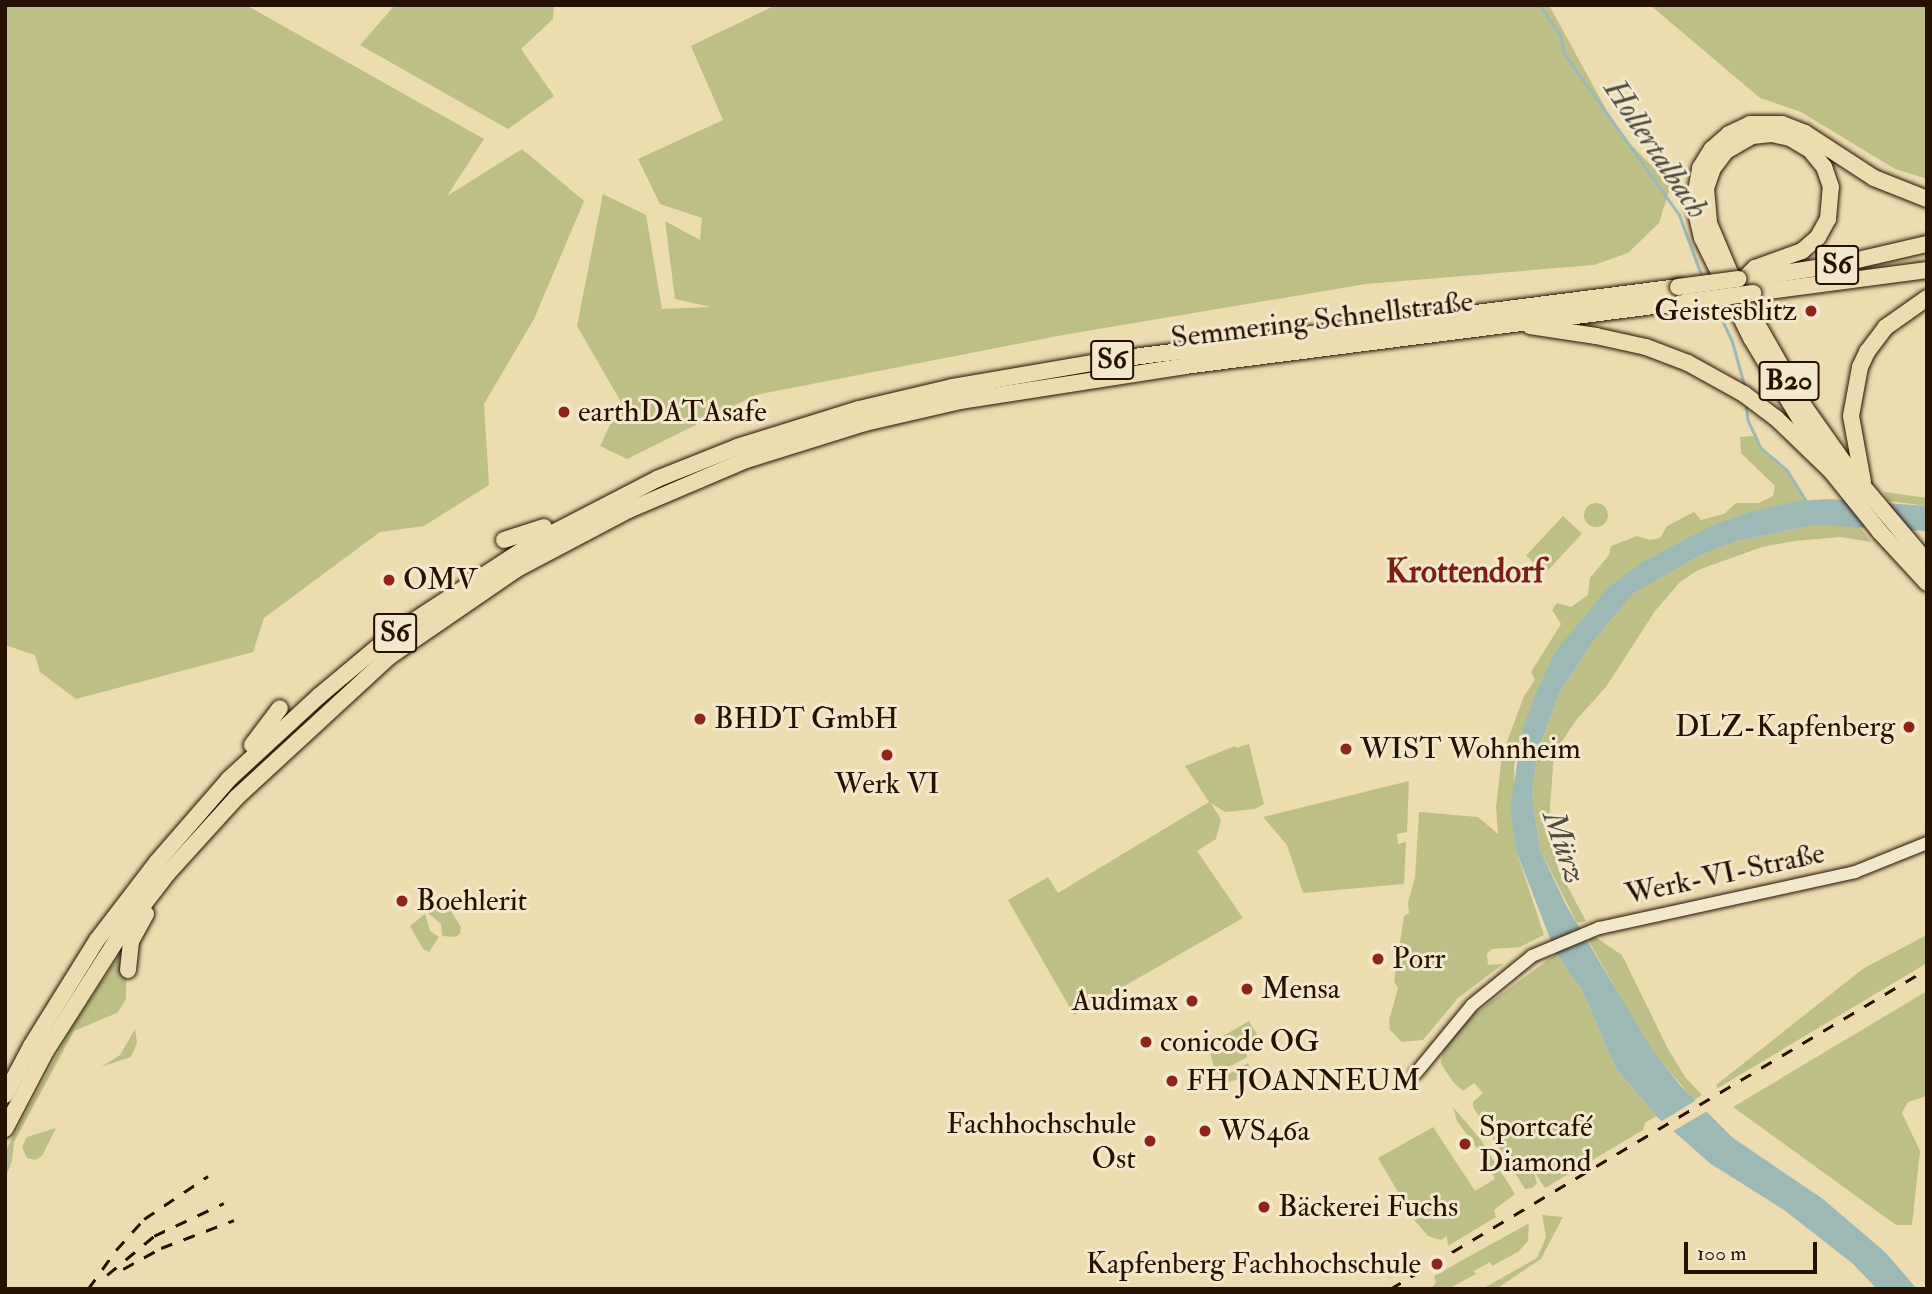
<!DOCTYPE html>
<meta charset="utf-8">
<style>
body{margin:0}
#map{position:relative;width:1932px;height:1294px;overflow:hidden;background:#eddcb0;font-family:"IM FELL Double Pica",serif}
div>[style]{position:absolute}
.green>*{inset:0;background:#bebf87;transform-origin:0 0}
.round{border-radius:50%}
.water>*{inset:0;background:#9db9b5}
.pier>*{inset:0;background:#eddcb0}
.stream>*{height:2.5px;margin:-1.25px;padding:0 1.25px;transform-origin:1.25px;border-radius:1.25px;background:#9db9b5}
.roads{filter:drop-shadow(0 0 2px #261000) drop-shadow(0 0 2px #261000)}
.secondary>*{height:12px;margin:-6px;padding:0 6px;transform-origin:6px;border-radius:6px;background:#f3e8cc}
.highway>*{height:16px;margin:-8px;padding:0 8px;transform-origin:8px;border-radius:8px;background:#eddcb0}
.rail>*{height:2.5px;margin-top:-1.25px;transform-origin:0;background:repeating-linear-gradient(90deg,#261000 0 12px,transparent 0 24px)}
.bridges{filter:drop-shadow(0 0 2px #261000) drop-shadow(0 0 2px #261000)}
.highway-bridge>*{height:16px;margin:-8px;padding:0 8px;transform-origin:8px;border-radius:8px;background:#eddcb0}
.dots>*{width:19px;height:19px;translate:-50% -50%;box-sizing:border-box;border:4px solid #f3e8cc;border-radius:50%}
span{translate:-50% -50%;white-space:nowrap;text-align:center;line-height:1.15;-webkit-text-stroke:6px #f3e8cc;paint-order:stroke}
.shield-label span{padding:2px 5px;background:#f3e8cc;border:2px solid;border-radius:5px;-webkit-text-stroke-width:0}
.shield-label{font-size:28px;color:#261000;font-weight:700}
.poi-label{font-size:30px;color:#261000}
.right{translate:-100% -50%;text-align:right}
.left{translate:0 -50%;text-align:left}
.street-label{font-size:30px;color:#261000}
.water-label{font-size:32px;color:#504b3f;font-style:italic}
.quarter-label{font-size:33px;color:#7a1f14;font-weight:700}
.frame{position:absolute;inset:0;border:7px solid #261000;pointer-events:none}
.scale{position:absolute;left:1684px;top:1242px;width:133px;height:32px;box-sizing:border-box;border:4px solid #261000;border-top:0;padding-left:9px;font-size:21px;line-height:24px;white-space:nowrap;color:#261000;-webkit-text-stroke:5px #f3e8cc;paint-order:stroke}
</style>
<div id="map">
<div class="green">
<div style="clip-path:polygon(5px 5px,246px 5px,484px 139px,447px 196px,522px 149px,584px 201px,534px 319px,484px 404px,489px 485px,424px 526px,380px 532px,264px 618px,253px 652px,76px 699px,40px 672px,35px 655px,5px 645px)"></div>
<div style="clip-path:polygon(395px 5px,554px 5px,553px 19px,521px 49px,554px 96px,508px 129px,360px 45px)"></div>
<div style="clip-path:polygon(776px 5px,1549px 5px,1619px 133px,1671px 185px,1659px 223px,1628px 253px,1594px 265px,1366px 284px,1063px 335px,756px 395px,627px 459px,600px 446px,621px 402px,577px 326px,603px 194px,646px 215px,662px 309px,711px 307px,675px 299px,665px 221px,700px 240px,702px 218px,660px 204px,638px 159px,723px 120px,691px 46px)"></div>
<div style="clip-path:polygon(1650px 5px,1927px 5px,1927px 179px,1895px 169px,1801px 112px,1760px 98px)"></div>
<div style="clip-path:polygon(1754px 436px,1761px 448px,1787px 470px,1806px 501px,1749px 512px,1709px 528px,1644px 561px,1555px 652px,1522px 730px,1514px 766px,1517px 853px,1544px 935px,1520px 947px,1492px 949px,1487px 954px,1488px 965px,1503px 964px,1458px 998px,1423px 1040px,1402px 1042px,1390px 1030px,1389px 1020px,1398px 988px,1394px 982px,1404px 916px,1409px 913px,1408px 902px,1415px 878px,1419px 812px,1478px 817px,1498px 834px,1496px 807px,1502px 755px,1524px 696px,1535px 680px,1531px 672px,1561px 624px,1552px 610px,1557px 603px,1571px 607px,1588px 595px,1590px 578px,1609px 555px,1611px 546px,1637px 536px,1650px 540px,1660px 538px,1667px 526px,1694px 512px,1701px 520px,1724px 514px,1736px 503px,1759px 503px,1773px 496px,1775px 486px,1741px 453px,1740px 437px)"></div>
<div style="clip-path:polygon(1884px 492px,1927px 498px,1927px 506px,1889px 501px)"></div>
<div class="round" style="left:1584px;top:503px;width:24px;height:24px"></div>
<div style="left:1563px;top:516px;width:26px;height:54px;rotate:43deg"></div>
<div style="clip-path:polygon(1815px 525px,1859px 526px,1871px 542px,1841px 537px,1795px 541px,1762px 547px,1698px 570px,1680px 582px,1655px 611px,1606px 687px,1577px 719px,1554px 753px,1548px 835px,1559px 871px,1586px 921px,1577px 923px,1540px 850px,1532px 794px,1538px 750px,1559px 694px,1592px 643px,1633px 594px,1701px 555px,1737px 541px)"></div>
<div style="clip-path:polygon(1249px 744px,1264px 804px,1255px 809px,1225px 812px,1211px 803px,1221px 820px,1216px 839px,1197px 851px,1243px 918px,1074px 1015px,1008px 900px,1048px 877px,1058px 893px,1209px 802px,1185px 766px,1235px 746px,1236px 748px)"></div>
<div style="clip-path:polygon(1409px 781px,1407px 832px,1397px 834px,1398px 844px,1406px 842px,1404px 884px,1303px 893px,1287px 845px,1263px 817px)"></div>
<div style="clip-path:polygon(440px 905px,448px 906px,461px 927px,460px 934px,455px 937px,442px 936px,441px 924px,428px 913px)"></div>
<div style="clip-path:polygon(425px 914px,430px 931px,439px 937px,429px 952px,423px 949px,410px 926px)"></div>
<div style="clip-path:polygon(1927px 935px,1927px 963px,1718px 1088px,1716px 1085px,1864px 968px)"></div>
<div style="clip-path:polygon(1595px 937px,1622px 955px,1668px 1049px,1685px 1077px,1702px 1095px,1694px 1100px,1650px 1048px,1588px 940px)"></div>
<div style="clip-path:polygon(127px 943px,126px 999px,117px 1013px,74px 1031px,14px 1142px,12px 1161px,5px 1179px,5px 1153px,11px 1140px,69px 1032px)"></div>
<div style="clip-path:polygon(1556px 954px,1582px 990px,1615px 1067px,1656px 1116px,1645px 1123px,1643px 1130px,1545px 1188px,1533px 1170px,1537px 1183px,1532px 1188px,1525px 1189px,1473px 1107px,1473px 1102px,1483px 1093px,1474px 1083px,1463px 1091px,1454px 1083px,1441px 1064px,1442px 1055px,1447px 1041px,1474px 1014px)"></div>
<div style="clip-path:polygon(1927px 991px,1927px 1096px,1908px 1102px,1902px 1113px,1920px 1151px,1912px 1225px,1896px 1225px,1733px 1107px)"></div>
<div style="clip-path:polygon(1249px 1021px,1265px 1048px,1255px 1053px,1223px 1036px)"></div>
<div style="clip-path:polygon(135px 1029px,137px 1043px,131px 1057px,101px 1067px,120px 1055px)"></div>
<div style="clip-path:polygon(1234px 1046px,1246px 1052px,1247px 1057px,1216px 1074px,1210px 1052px)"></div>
<div style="clip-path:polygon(1248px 1063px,1252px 1075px,1219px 1085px,1218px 1080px)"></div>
<div style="clip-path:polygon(1453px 1107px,1481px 1140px,1515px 1194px,1494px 1210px,1496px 1217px,1448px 1246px,1447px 1236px,1441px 1240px,1428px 1236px,1415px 1221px,1378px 1158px,1433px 1127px,1475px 1191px,1495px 1179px,1485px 1159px,1457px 1121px)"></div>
<div style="clip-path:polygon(56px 1128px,42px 1156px,35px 1160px,27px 1158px,22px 1147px,27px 1137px)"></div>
<div style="clip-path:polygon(1542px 1215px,1563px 1217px,1541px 1259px,1496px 1289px,1482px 1289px,1537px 1258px,1546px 1237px)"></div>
<div style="clip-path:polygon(1529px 1223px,1528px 1241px,1518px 1252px,1492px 1266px,1490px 1262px,1474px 1271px,1476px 1274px,1448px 1289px,1430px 1289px,1436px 1283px,1434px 1276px)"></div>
</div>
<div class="water">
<div style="clip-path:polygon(1829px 499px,1927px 506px,1927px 531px,1815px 525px,1737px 541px,1701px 555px,1633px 594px,1592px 643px,1559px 694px,1538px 750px,1532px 794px,1540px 850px,1566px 905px,1651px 1048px,1680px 1085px,1733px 1138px,1823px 1199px,1886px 1253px,1917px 1289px,1877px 1289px,1852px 1263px,1784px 1210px,1711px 1164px,1656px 1116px,1615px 1067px,1582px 990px,1556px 954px,1517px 853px,1510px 811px,1522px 730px,1537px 691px,1555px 652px,1610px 586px,1644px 561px,1709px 527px,1749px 512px,1798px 501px)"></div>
</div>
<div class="pier">
<div style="clip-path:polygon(1698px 1099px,1709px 1110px,1670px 1133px,1659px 1123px)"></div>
</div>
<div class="stream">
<div style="left:1540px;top:5px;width:37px;rotate:56deg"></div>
<div style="left:1561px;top:36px;width:17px;rotate:80deg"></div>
<div style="left:1564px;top:53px;width:198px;rotate:54.5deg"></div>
<div style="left:1679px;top:214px;width:66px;rotate:69.6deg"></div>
<div style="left:1715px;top:304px;width:40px;rotate:65deg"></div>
<div style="left:1732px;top:340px;width:49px;rotate:74.5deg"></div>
<div style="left:1746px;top:404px;width:16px;rotate:83deg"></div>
<div style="left:1748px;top:420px;width:31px;rotate:65deg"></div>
<div style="left:1761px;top:448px;width:34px;rotate:40deg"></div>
<div style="left:1787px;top:470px;width:38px;rotate:58deg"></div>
</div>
<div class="roads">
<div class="secondary">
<div style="left:1416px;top:1073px;width:88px;rotate:-50.5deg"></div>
<div style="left:1472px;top:1005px;width:77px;rotate:-39.2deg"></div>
<div style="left:1532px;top:956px;width:73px;rotate:-22.7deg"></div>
<div style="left:1599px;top:928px;width:262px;rotate:-12.3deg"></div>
<div style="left:1855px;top:872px;width:78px;rotate:-21.9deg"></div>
</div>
<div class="highway">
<div style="left:1745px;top:278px;width:14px;rotate:-45deg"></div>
<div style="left:1755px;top:268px;width:50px;rotate:-19.9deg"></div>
<div style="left:1802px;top:251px;width:21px;rotate:-41deg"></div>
<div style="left:1818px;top:237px;width:21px;rotate:-61deg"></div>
<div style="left:1828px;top:219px;width:32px;rotate:-85deg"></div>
<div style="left:1831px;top:187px;width:21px;rotate:-109deg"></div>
<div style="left:1824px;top:167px;width:22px;rotate:-129deg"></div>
<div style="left:1810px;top:150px;width:23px;rotate:-149deg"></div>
<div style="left:1790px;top:138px;width:19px;rotate:-168deg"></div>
<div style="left:1771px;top:134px;width:19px;rotate:174deg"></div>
<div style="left:1752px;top:136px;width:30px;rotate:150deg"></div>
<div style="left:1726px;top:151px;width:21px;rotate:127deg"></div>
<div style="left:1713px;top:168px;width:21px;rotate:109deg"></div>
<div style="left:1706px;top:188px;width:35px;rotate:85deg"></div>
<div style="left:1709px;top:223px;width:69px;rotate:67.1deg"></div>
<div style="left:1736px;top:287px;width:137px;rotate:60.3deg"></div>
<div style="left:1804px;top:406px;width:80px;rotate:54.7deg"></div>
<div style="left:1850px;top:471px;width:119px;rotate:49.8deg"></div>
<div style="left:1751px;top:278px;width:86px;rotate:-8.7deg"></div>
<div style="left:1836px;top:265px;width:93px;rotate:-13deg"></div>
<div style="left:1753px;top:293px;width:176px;rotate:-7.5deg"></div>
<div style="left:1530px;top:326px;width:67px;rotate:8.6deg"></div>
<div style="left:1596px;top:336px;width:51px;rotate:12.4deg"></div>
<div style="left:1646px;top:347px;width:45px;rotate:20.9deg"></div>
<div style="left:1688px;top:363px;width:64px;rotate:29deg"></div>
<div style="left:1744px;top:394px;width:40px;rotate:37deg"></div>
<div style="left:1776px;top:418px;width:76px;rotate:43.9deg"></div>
<div style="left:1831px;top:471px;width:78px;rotate:51.2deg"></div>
<div style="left:1880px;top:532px;width:69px;rotate:47.3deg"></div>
<div style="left:1831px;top:471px;width:155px;rotate:-121deg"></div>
<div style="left:1751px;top:338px;width:111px;rotate:-116.1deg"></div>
<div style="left:1702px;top:238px;width:36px;rotate:-103deg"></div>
<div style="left:1694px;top:203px;width:36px;rotate:-80deg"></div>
<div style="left:1700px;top:168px;width:22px;rotate:-58deg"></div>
<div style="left:1712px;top:149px;width:23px;rotate:-41deg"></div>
<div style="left:1729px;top:134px;width:23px;rotate:-25deg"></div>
<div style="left:1750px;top:124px;width:32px"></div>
<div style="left:1782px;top:124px;width:25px;rotate:21deg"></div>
<div style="left:1805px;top:133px;width:82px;rotate:33.1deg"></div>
<div style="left:1874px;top:178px;width:57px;rotate:21.6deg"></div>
<div style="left:1863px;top:482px;width:67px;rotate:-100.3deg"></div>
<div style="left:1851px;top:416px;width:50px;rotate:-79.6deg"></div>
<div style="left:1860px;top:367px;width:17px;rotate:-65deg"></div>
<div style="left:1867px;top:352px;width:31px;rotate:-53deg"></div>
<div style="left:1886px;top:327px;width:50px;rotate:-35.3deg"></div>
<div style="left:504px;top:540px;width:42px;rotate:-18deg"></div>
<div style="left:252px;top:745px;width:46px;rotate:-52.9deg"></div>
<div style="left:128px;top:970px;width:29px;rotate:-84deg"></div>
<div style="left:131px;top:941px;width:31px;rotate:-61deg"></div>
<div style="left:5px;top:1095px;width:55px;rotate:-62deg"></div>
<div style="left:31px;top:1046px;width:125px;rotate:-58.1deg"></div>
<div style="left:97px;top:940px;width:97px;rotate:-52.5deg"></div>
<div style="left:156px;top:863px;width:111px;rotate:-49deg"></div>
<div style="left:229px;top:779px;width:122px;rotate:-42.7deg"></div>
<div style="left:319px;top:696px;width:95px;rotate:-39.9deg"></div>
<div style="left:392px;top:635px;width:168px;rotate:-33.1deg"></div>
<div style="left:533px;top:543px;width:140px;rotate:-27.3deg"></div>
<div style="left:657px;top:479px;width:86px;rotate:-21.8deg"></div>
<div style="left:737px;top:447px;width:128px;rotate:-17.3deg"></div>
<div style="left:859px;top:409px;width:96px;rotate:-13.3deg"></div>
<div style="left:952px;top:387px;width:160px;rotate:-9.7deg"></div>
<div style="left:1110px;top:360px;width:573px;rotate:-7.32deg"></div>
<div style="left:5px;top:1129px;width:88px;rotate:-62.3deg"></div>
<div style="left:46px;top:1051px;width:138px;rotate:-57.5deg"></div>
<div style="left:120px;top:935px;width:78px;rotate:-52.3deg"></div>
<div style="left:168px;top:873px;width:101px;rotate:-47.8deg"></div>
<div style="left:236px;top:798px;width:208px;rotate:-42.7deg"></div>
<div style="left:389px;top:657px;width:155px;rotate:-34.5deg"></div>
<div style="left:517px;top:569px;width:127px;rotate:-27.8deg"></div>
<div style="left:629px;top:510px;width:127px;rotate:-23.1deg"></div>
<div style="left:746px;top:460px;width:125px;rotate:-17.3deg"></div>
<div style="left:865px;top:423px;width:98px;rotate:-13deg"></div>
<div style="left:960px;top:401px;width:228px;rotate:-8.8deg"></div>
<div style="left:1185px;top:366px;width:504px;rotate:-7.29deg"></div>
</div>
</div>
<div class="rail">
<div style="left:123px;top:1269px;width:43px;rotate:-28.9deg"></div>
<div style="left:161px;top:1248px;width:78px;rotate:-21deg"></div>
<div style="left:107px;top:1275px;width:61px;rotate:-39.7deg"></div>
<div style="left:154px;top:1236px;width:77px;rotate:-25.2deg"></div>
<div style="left:88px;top:1289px;width:48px;rotate:-54.3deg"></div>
<div style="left:116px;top:1250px;width:42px;rotate:-47.9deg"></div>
<div style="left:144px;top:1219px;width:77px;rotate:-33.9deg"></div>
<div style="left:1390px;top:1289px;width:625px;rotate:-30.79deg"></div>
</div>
<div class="bridges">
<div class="highway-bridge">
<div style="left:1678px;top:287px;width:61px;rotate:-7.6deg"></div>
<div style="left:1685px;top:302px;width:69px;rotate:-7.5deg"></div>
</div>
</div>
<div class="dots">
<div style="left:1811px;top:311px;background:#8f2418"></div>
<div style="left:564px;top:412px;background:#8f2418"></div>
<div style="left:389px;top:580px;background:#8f2418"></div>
<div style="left:700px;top:719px;background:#8f2418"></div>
<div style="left:1909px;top:727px;background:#8f2418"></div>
<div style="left:1346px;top:749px;background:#8f2418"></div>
<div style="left:887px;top:755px;background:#8f2418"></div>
<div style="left:402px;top:901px;background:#8f2418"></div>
<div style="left:1378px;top:959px;background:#8f2418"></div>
<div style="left:1247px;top:989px;background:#8f2418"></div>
<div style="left:1192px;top:1001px;background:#8f2418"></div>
<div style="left:1146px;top:1042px;background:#8f2418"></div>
<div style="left:1172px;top:1081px;background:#8f2418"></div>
<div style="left:1205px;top:1131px;background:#8f2418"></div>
<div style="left:1150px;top:1141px;background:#8f2418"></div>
<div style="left:1465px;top:1144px;background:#8f2418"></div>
<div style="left:1264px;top:1207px;background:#8f2418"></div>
<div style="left:1437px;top:1264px;background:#8f2418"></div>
</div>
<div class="shield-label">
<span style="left:1837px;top:265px">S6</span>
<span style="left:1112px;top:360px">S6</span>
<span style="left:1789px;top:381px">B20</span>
<span style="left:395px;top:633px">S6</span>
</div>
<div class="poi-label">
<span class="right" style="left:1797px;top:311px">Geistesblitz</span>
<span class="left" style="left:578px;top:412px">earthDATAsafe</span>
<span class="left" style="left:403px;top:580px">OMV</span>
<span class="left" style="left:714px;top:719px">BHDT GmbH</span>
<span class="right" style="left:1895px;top:727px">DLZ-Kapfenberg</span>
<span class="left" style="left:1360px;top:749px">WIST Wohnheim</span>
<span style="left:887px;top:784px">Werk VI</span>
<span class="left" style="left:416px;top:901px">Boehlerit</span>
<span class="left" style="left:1392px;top:959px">Porr</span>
<span class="left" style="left:1261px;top:989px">Mensa</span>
<span class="right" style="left:1178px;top:1001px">Audimax</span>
<span class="left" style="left:1160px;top:1042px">conicode OG</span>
<span class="left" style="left:1186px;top:1081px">FH JOANNEUM</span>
<span class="right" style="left:1136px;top:1141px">Fachhochschule<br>Ost</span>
<span class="left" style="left:1479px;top:1144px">Sportcafé<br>Diamond</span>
<span class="left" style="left:1219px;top:1131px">WS46a</span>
<span class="left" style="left:1278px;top:1207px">Bäckerei Fuchs</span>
<span class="right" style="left:1421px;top:1264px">Kapfenberg Fachhochschule</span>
</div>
<div class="street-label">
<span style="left:1322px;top:320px;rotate:-7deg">Semmering Schnellstraße</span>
<span style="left:1725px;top:874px;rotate:-12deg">Werk-VI-Straße</span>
</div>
<div class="water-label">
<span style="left:1656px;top:149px;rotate:56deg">Hollertalbach</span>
<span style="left:1564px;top:847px;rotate:71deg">Mürz</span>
</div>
<div class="quarter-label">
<span style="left:1465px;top:572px">Krottendorf</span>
</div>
<div class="frame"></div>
<div class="scale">100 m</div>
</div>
